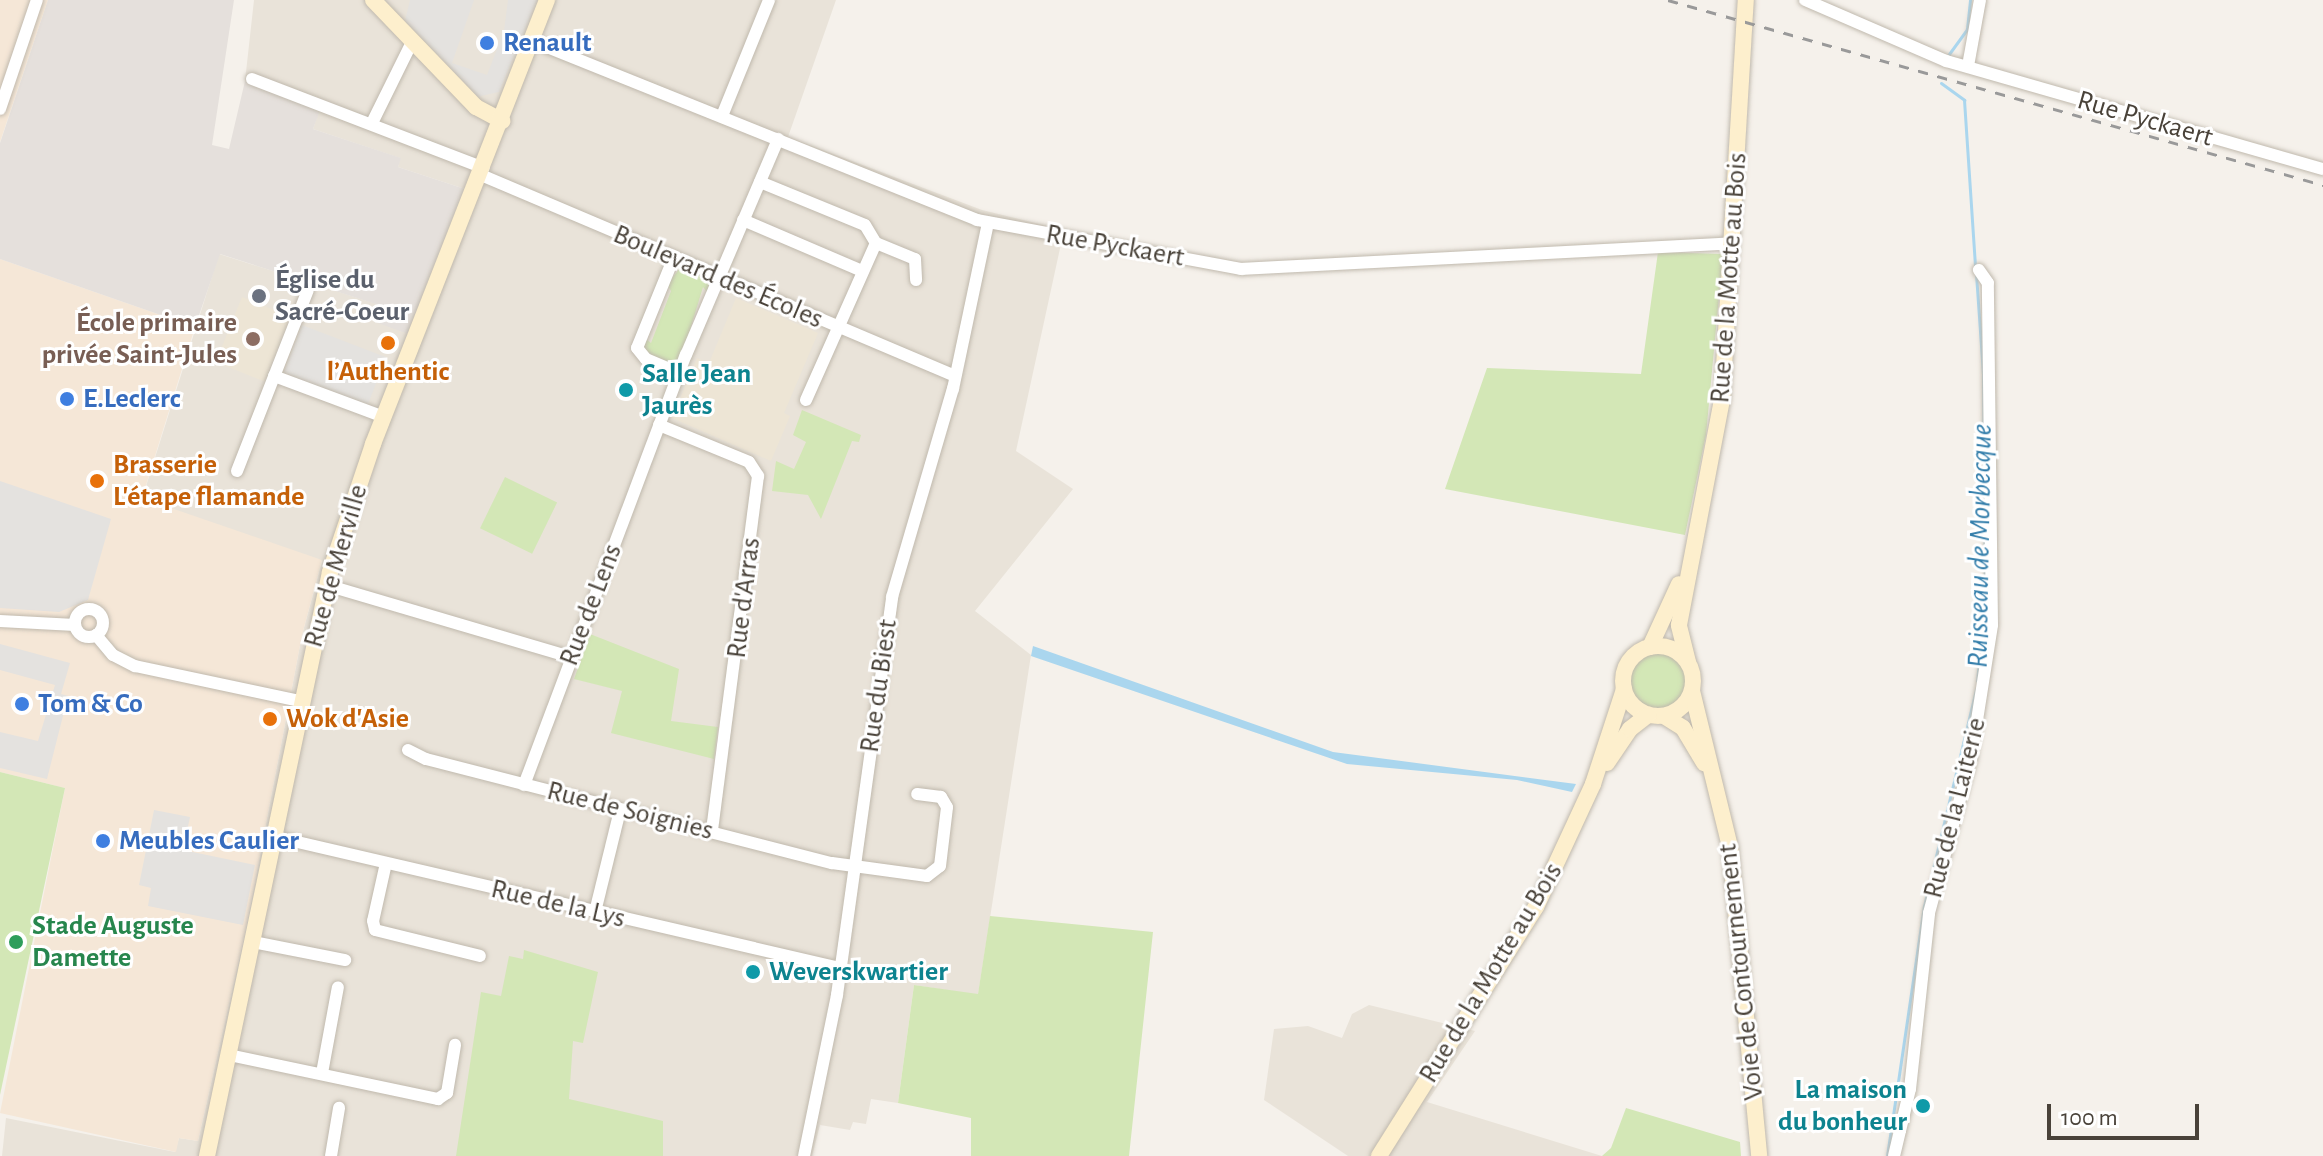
<!DOCTYPE html>
<meta charset="utf-8">
<style>
body{margin:0}
#map{position:relative;width:2323px;height:1156px;overflow:hidden;background:#f5f1eb;font-family:"Alegreya Sans",sans-serif}
div>[style]{position:absolute}
.residential>*{inset:0;background:#e9e3d9}
.commercial>*{inset:0;background:#f5e7d7}
.industrial>*{inset:0;background:#e5e0dc}
.education>*{inset:0;background:#ede5d5;transform-origin:0 0}
.green>*{inset:0;background:#d3e7b6;transform-origin:0 0}
.round{border-radius:50%}
.parking>*{inset:0;background:#e4e2df;transform-origin:0 0}
.water>*{inset:0;background:#aad6ee}
.stream>*{height:3px;margin:-1.5px;padding:0 1.5px;transform-origin:1.5px;border-radius:1.5px;background:#aad6ee}
.roads{filter:drop-shadow(0 0 2px #c0b9ad) drop-shadow(0 0 2px #c0b9ad)}
.street>*{height:12px;margin:-6px;padding:0 6px;transform-origin:6px;border-radius:6px;background:#fff}
.street>.ring{margin:-6px;padding:0;box-sizing:content-box;background:none;border:12px solid #fff;border-radius:50%}
.secondary>*{height:16px;margin:-8px;padding:0 8px;transform-origin:8px;border-radius:8px;background:#fdefcd}
.secondary>.ring{margin:-8px;padding:0;box-sizing:content-box;background:none;border:16px solid #fdefcd;border-radius:50%}
.rail>*{height:3px;margin-top:-1.5px;transform-origin:0;background:repeating-linear-gradient(90deg,#999 0 10px,transparent 0 20px)}
.dots>*{width:22px;height:22px;translate:-50% -50%;box-sizing:border-box;border:4px solid #fff;border-radius:50%}
span{translate:-50% -50%;white-space:nowrap;text-align:center;line-height:1.15;-webkit-text-stroke:6px #fff;paint-order:stroke}
.shop-label{font-size:28px;color:#366cbe;font-weight:700}
.left{translate:0 -50%;text-align:left}
.street-label{font-size:28px;color:#494239}
.worship-label{font-size:28px;color:#5b616d;font-weight:700}
.education-label{font-size:28px;color:#785e54;font-weight:700}
.right{translate:-100% -50%;text-align:right}
.food-label{font-size:28px;color:#c56008;font-weight:700}
.culture-label{font-size:28px;color:#0d838f;font-weight:700}
.leisure-label{font-size:28px;color:#27864d;font-weight:700}
.water-label{font-size:30px;color:#327daa;font-style:italic}
.scale{position:absolute;left:2047px;top:1104px;width:152px;height:36px;box-sizing:border-box;border:4px solid #494239;border-top:0;padding-left:10px;font-size:24px;line-height:28px;white-space:nowrap;color:#494239;-webkit-text-stroke:6px #fff;paint-order:stroke}
</style>
<div id="map">
<div class="residential">
<div style="clip-path:polygon(254px 0,836px 0,788px 137px,982px 210px,1064px 230px,1016px 451px,1073px 489px,975px 611px,1031px 655px,978px 995px,914px 985px,898px 1103px,871px 1099px,866px 1124px,853px 1122px,850px 1130px,820px 1125px,812px 1156px,2px 1156px,6px 1118px,175px 1152px,179px 1138px,198px 1141px,246px 928px,302px 635px,322px 561px,142px 499px,219px 254px,383px 306px,465px 189px,398px 167px,400px 158px,313px 129px,320px 108px,245px 81px)"></div>
<div style="clip-path:polygon(1369px 1005px,1475px 1031px,1427px 1102px,1602px 1156px,1348px 1156px,1264px 1100px,1274px 1029px,1308px 1026px,1342px 1038px,1352px 1014px)"></div>
</div>
<div class="commercial">
<div style="clip-path:polygon(0 0,48px 0,0 142px)"></div>
<div style="clip-path:polygon(0 259px,195px 327px,142px 498px,322px 560px,302px 635px,246px 928px,198px 1141px,179px 1138px,176px 1152px,0 1113px,65px 788px,0 772px)"></div>
</div>
<div class="industrial">
<div style="clip-path:polygon(48px 0,234px 0,212px 145px,229px 149px,245px 81px,321px 108px,313px 129px,401px 158px,398px 167px,465px 189px,411px 335px,378px 323px,382px 306px,220px 254px,195px 327px,0 259px,0 143px)"></div>
</div>
<div class="education">
<div style="left:242px;top:297px;width:52px;height:70px;rotate:22deg"></div>
<div style="clip-path:polygon(736px 298px,818px 333px,784px 413px,790px 416px,771px 461px,672px 418px,697px 358px,709px 363px)"></div>
</div>
<div class="green">
<div style="clip-path:polygon(1658px 252px,1723px 254px,1706px 435px,1685px 535px,1445px 489px,1487px 368px,1641px 374px)"></div>
<div style="clip-path:polygon(681px 267px,709px 279px,711px 286px,708px 293px,703px 287px,683px 353px,673px 365px,644px 353px,641px 346px,644px 337px,651px 343px,671px 291px,667px 284px)"></div>
<div style="clip-path:polygon(802px 410px,861px 435px,859px 442px,852px 441px,821px 519px,808px 495px,772px 491px,776px 461px,794px 469px,806px 442px,793px 435px)"></div>
<div style="left:505px;top:477px;width:58px;height:57px;rotate:26deg"></div>
<div style="clip-path:polygon(590px 634px,679px 669px,671px 721px,718px 727px,714px 759px,611px 733px,622px 691px,574px 679px)"></div>
<div class="round" style="left:1630px;top:652px;width:58px;height:58px"></div>
<div style="clip-path:polygon(0 772px,65px 788px,0 1095px)"></div>
<div style="clip-path:polygon(990px 916px,1153px 932px,1129px 1156px,971px 1156px,971px 1118px,898px 1103px,914px 985px,978px 994px)"></div>
<div style="clip-path:polygon(524px 950px,598px 972px,583px 1043px,573px 1041px,569px 1099px,663px 1121px,663px 1156px,456px 1156px,481px 992px,501px 996px,509px 956px,523px 959px)"></div>
<div style="clip-path:polygon(1626px 1108px,1740px 1142px,1741px 1156px,1602px 1156px,1611px 1148px)"></div>
</div>
<div class="parking">
<div style="clip-path:polygon(410px 0,474px 0,452px 63px,487px 75px,504px 31px,508px 0,537px 0,499px 92px,476px 97px,405px 21px)"></div>
<div style="left:302px;top:325px;width:90px;height:52px;rotate:21deg"></div>
<div style="clip-path:polygon(0 481px,111px 519px,88px 600px,59px 612px,0 608px)"></div>
<div style="clip-path:polygon(0 644px,70px 663px,61px 694px,68px 696px,47px 779px,0 768px,0 732px,38px 741px,55px 685px,0 670px)"></div>
<div style="clip-path:polygon(154px 810px,190px 817px,183px 850px,255px 865px,243px 925px,148px 906px,151px 888px,139px 885px)"></div>
</div>
<div class="water">
<div style="clip-path:polygon(1033px 646px,1333px 752px,1576px 784px,1572px 792px,1517px 780px,1347px 764px,1031px 656px)"></div>
</div>
<div class="stream">
<div style="left:1949px;top:54px;width:31px;rotate:-54deg"></div>
<div style="left:1967px;top:29px;width:29px;rotate:-84deg"></div>
<div style="left:1941px;top:83px;width:29px;rotate:36deg"></div>
<div style="left:1964px;top:100px;width:166px;rotate:86.2deg"></div>
<div style="left:1976px;top:274px;width:100px;rotate:86deg"></div>
<div style="left:1983px;top:374px;width:226px;rotate:89.5deg"></div>
<div style="left:1985px;top:600px;width:81px;rotate:95.6deg"></div>
<div style="left:1887px;top:1156px;width:253px;rotate:-81.6deg"></div>
<div style="left:1924px;top:906px;width:223px;rotate:-76.5deg"></div>
</div>
<div class="roads">
<div class="street">
<div style="left:1805px;top:0;width:154px;rotate:23.4deg"></div>
<div style="left:1946px;top:61px;width:392px;rotate:16deg"></div>
<div style="left:532px;top:41px;width:480px;rotate:21.9deg"></div>
<div style="left:977px;top:220px;width:269px;rotate:10.5deg"></div>
<div style="left:1241px;top:269px;width:492px;rotate:-3deg"></div>
<div style="left:1968px;top:66px;width:67px;rotate:-79.7deg"></div>
<div style="left:252px;top:79px;width:248px;rotate:21deg"></div>
<div style="left:0;top:109px;width:115px;rotate:-71.3deg"></div>
<div style="left:722px;top:116px;width:125px;rotate:-67.9deg"></div>
<div style="left:372px;top:123px;width:90px;rotate:-63.7deg"></div>
<div style="left:481px;top:175px;width:515px;rotate:22.98deg"></div>
<div style="left:760px;top:182px;width:113px;rotate:22.3deg"></div>
<div style="left:865px;top:225px;width:21px;rotate:59deg"></div>
<div style="left:876px;top:243px;width:42px;rotate:22.3deg"></div>
<div style="left:915px;top:259px;width:21px;rotate:87deg"></div>
<div style="left:743px;top:220px;width:129px;rotate:23.2deg"></div>
<div style="left:674px;top:257px;width:98px;rotate:112.1deg"></div>
<div style="left:637px;top:348px;width:14px;rotate:51deg"></div>
<div style="left:646px;top:359px;width:36px;rotate:23deg"></div>
<div style="left:274px;top:376px;width:117px;rotate:20.4deg"></div>
<div style="left:806px;top:400px;width:172px;rotate:-66deg"></div>
<div style="left:659px;top:425px;width:97px;rotate:22.3deg"></div>
<div style="left:749px;top:462px;width:17px;rotate:57deg"></div>
<div style="left:758px;top:476px;width:359px;rotate:97.4deg"></div>
<div style="left:237px;top:471px;width:194px;rotate:-68.6deg"></div>
<div style="left:326px;top:585px;width:255px;rotate:16.4deg"></div>
<div class="ring" style="left:75px;top:609px;width:16px;height:16px"></div>
<div style="left:0;top:621px;width:75px;rotate:3.1deg"></div>
<div style="left:96px;top:635px;width:26px;rotate:50deg"></div>
<div style="left:113px;top:655px;width:25px;rotate:27deg"></div>
<div style="left:135px;top:666px;width:169px;rotate:12deg"></div>
<div style="left:408px;top:750px;width:20px;rotate:27deg"></div>
<div style="left:426px;top:759px;width:419px;rotate:14.4deg"></div>
<div style="left:832px;top:863px;width:96px;rotate:7.8deg"></div>
<div style="left:927px;top:876px;width:16px;rotate:-38deg"></div>
<div style="left:940px;top:866px;width:59px;rotate:-83.2deg"></div>
<div style="left:947px;top:807px;width:12px;rotate:-121deg"></div>
<div style="left:941px;top:797px;width:24px;rotate:-173deg"></div>
<div style="left:524px;top:785px;width:460px;rotate:-69.4deg"></div>
<div style="left:686px;top:355px;width:235px;rotate:-66.9deg"></div>
<div style="left:276px;top:837px;width:579px;rotate:13.08deg"></div>
<div style="left:386px;top:863px;width:59px;rotate:102.6deg"></div>
<div style="left:373px;top:921px;width:9px;rotate:77deg"></div>
<div style="left:375px;top:930px;width:108px;rotate:13.9deg"></div>
<div style="left:595px;top:912px;width:105px;rotate:-76.2deg"></div>
<div style="left:253px;top:942px;width:94px;rotate:11.1deg"></div>
<div style="left:229px;top:1055px;width:214px;rotate:11.9deg"></div>
<div style="left:438px;top:1099px;width:11px;rotate:-34deg"></div>
<div style="left:447px;top:1093px;width:49px;rotate:-80.5deg"></div>
<div style="left:322px;top:1073px;width:87px;rotate:-79.5deg"></div>
<div style="left:331px;top:1156px;width:49px;rotate:-80.5deg"></div>
<div style="left:804px;top:1156px;width:164px;rotate:-78.4deg"></div>
<div style="left:837px;top:995px;width:402px;rotate:-82.1deg"></div>
<div style="left:892px;top:597px;width:217px;rotate:-73.7deg"></div>
<div style="left:953px;top:389px;width:170px;rotate:-78.1deg"></div>
<div style="left:1894px;top:1156px;width:69px;rotate:-76.6deg"></div>
<div style="left:1910px;top:1089px;width:177px;rotate:-83.8deg"></div>
<div style="left:1929px;top:913px;width:161px;rotate:-74.8deg"></div>
<div style="left:1971px;top:758px;width:135px;rotate:-81deg"></div>
<div style="left:1992px;top:625px;width:342px;rotate:-90.7deg"></div>
<div style="left:1988px;top:283px;width:16px;rotate:-125deg"></div>
</div>
<div class="secondary">
<div style="left:373px;top:0;width:149px;rotate:46.1deg"></div>
<div style="left:476px;top:107px;width:30px;rotate:28deg"></div>
<div class="ring" style="left:1623px;top:646px;width:54px;height:54px"></div>
<div style="left:1650px;top:647px;width:69px;rotate:-65.3deg"></div>
<div style="left:1688px;top:662px;width:38px;rotate:-104deg"></div>
<div style="left:1679px;top:625px;width:229px;rotate:-79.2deg"></div>
<div style="left:1722px;top:400px;width:401px;rotate:-86.6deg"></div>
<div style="left:1692px;top:691px;width:161px;rotate:76.3deg"></div>
<div style="left:1730px;top:847px;width:310px;rotate:84.6deg"></div>
<div style="left:1664px;top:716px;width:22px;rotate:32deg"></div>
<div style="left:1683px;top:728px;width:41px;rotate:59deg"></div>
<div style="left:1607px;top:763px;width:41px;rotate:-55.9deg"></div>
<div style="left:1630px;top:729px;width:23px;rotate:-38deg"></div>
<div style="left:207px;top:1156px;width:597px;rotate:-78.11deg"></div>
<div style="left:330px;top:572px;width:135px;rotate:-71.4deg"></div>
<div style="left:373px;top:444px;width:477px;rotate:-68.6deg"></div>
<div style="left:1379px;top:1156px;width:294px;rotate:-57.8deg"></div>
<div style="left:1536px;top:907px;width:136px;rotate:-65.1deg"></div>
<div style="left:1593px;top:784px;width:100px;rotate:-71.9deg"></div>
</div>
</div>
<div class="rail">
<div style="left:1668px;top:0;width:681px;rotate:15.77deg"></div>
</div>
<div class="dots">
<div style="left:487px;top:43px;background:#3f7fe0"></div>
<div style="left:259px;top:296px;background:#6b7280"></div>
<div style="left:253px;top:339px;background:#8d6e63"></div>
<div style="left:388px;top:343px;background:#e8710a"></div>
<div style="left:626px;top:390px;background:#0f9aa8"></div>
<div style="left:67px;top:399px;background:#3f7fe0"></div>
<div style="left:97px;top:481px;background:#e8710a"></div>
<div style="left:22px;top:704px;background:#3f7fe0"></div>
<div style="left:270px;top:719px;background:#e8710a"></div>
<div style="left:103px;top:841px;background:#3f7fe0"></div>
<div style="left:16px;top:942px;background:#2e9e5b"></div>
<div style="left:753px;top:972px;background:#0f9aa8"></div>
<div style="left:1923px;top:1106px;background:#0f9aa8"></div>
</div>
<div class="shop-label">
<span class="left" style="left:503px;top:43px">Renault</span>
<span class="left" style="left:83px;top:399px">E.Leclerc</span>
<span class="left" style="left:38px;top:704px">Tom &amp; Co</span>
<span class="left" style="left:119px;top:841px">Meubles Caulier</span>
</div>
<div class="street-label">
<span style="left:2145px;top:119px;rotate:16deg">Rue Pyckaert</span>
<span style="left:1115px;top:246px;rotate:10deg">Rue Pyckaert</span>
<span style="left:718px;top:277px;rotate:23deg">Boulevard des Écoles</span>
<span style="left:1729px;top:278px;rotate:-86deg">Rue de la Motte au Bois</span>
<span style="left:336px;top:566px;rotate:-74deg">Rue de Merville</span>
<span style="left:744px;top:598px;rotate:-83deg">Rue d'Arras</span>
<span style="left:591px;top:605px;rotate:-69deg">Rue de Lens</span>
<span style="left:879px;top:686px;rotate:-82deg">Rue du Biest</span>
<span style="left:1955px;top:808px;rotate:-76deg">Rue de la Laiterie</span>
<span style="left:630px;top:811px;rotate:14deg">Rue de Soignies</span>
<span style="left:558px;top:904px;rotate:13deg">Rue de la Lys</span>
<span style="left:1741px;top:972px;rotate:-96deg">Voie de Contournement</span>
<span style="left:1491px;top:973px;rotate:-59deg">Rue de la Motte au Bois</span>
</div>
<div class="worship-label">
<span class="left" style="left:275px;top:296px">Église du<br>Sacré-Coeur</span>
</div>
<div class="education-label">
<span class="right" style="left:237px;top:339px">École primaire<br>privée Saint-Jules</span>
</div>
<div class="food-label">
<span style="left:388px;top:372px">l’Authentic</span>
<span class="left" style="left:113px;top:481px">Brasserie<br>L'étape flamande</span>
<span class="left" style="left:286px;top:719px">Wok d'Asie</span>
</div>
<div class="culture-label">
<span class="left" style="left:642px;top:390px">Salle Jean<br>Jaurès</span>
<span class="left" style="left:769px;top:972px">Weverskwartier</span>
<span class="right" style="left:1907px;top:1106px">La maison<br>du bonheur</span>
</div>
<div class="leisure-label">
<span class="left" style="left:32px;top:942px">Stade Auguste<br>Damette</span>
</div>
<div class="water-label">
<span style="left:1980px;top:546px;rotate:-89deg">Ruisseau de Morbecque</span>
</div>
<div class="scale">100 m</div>
</div>
